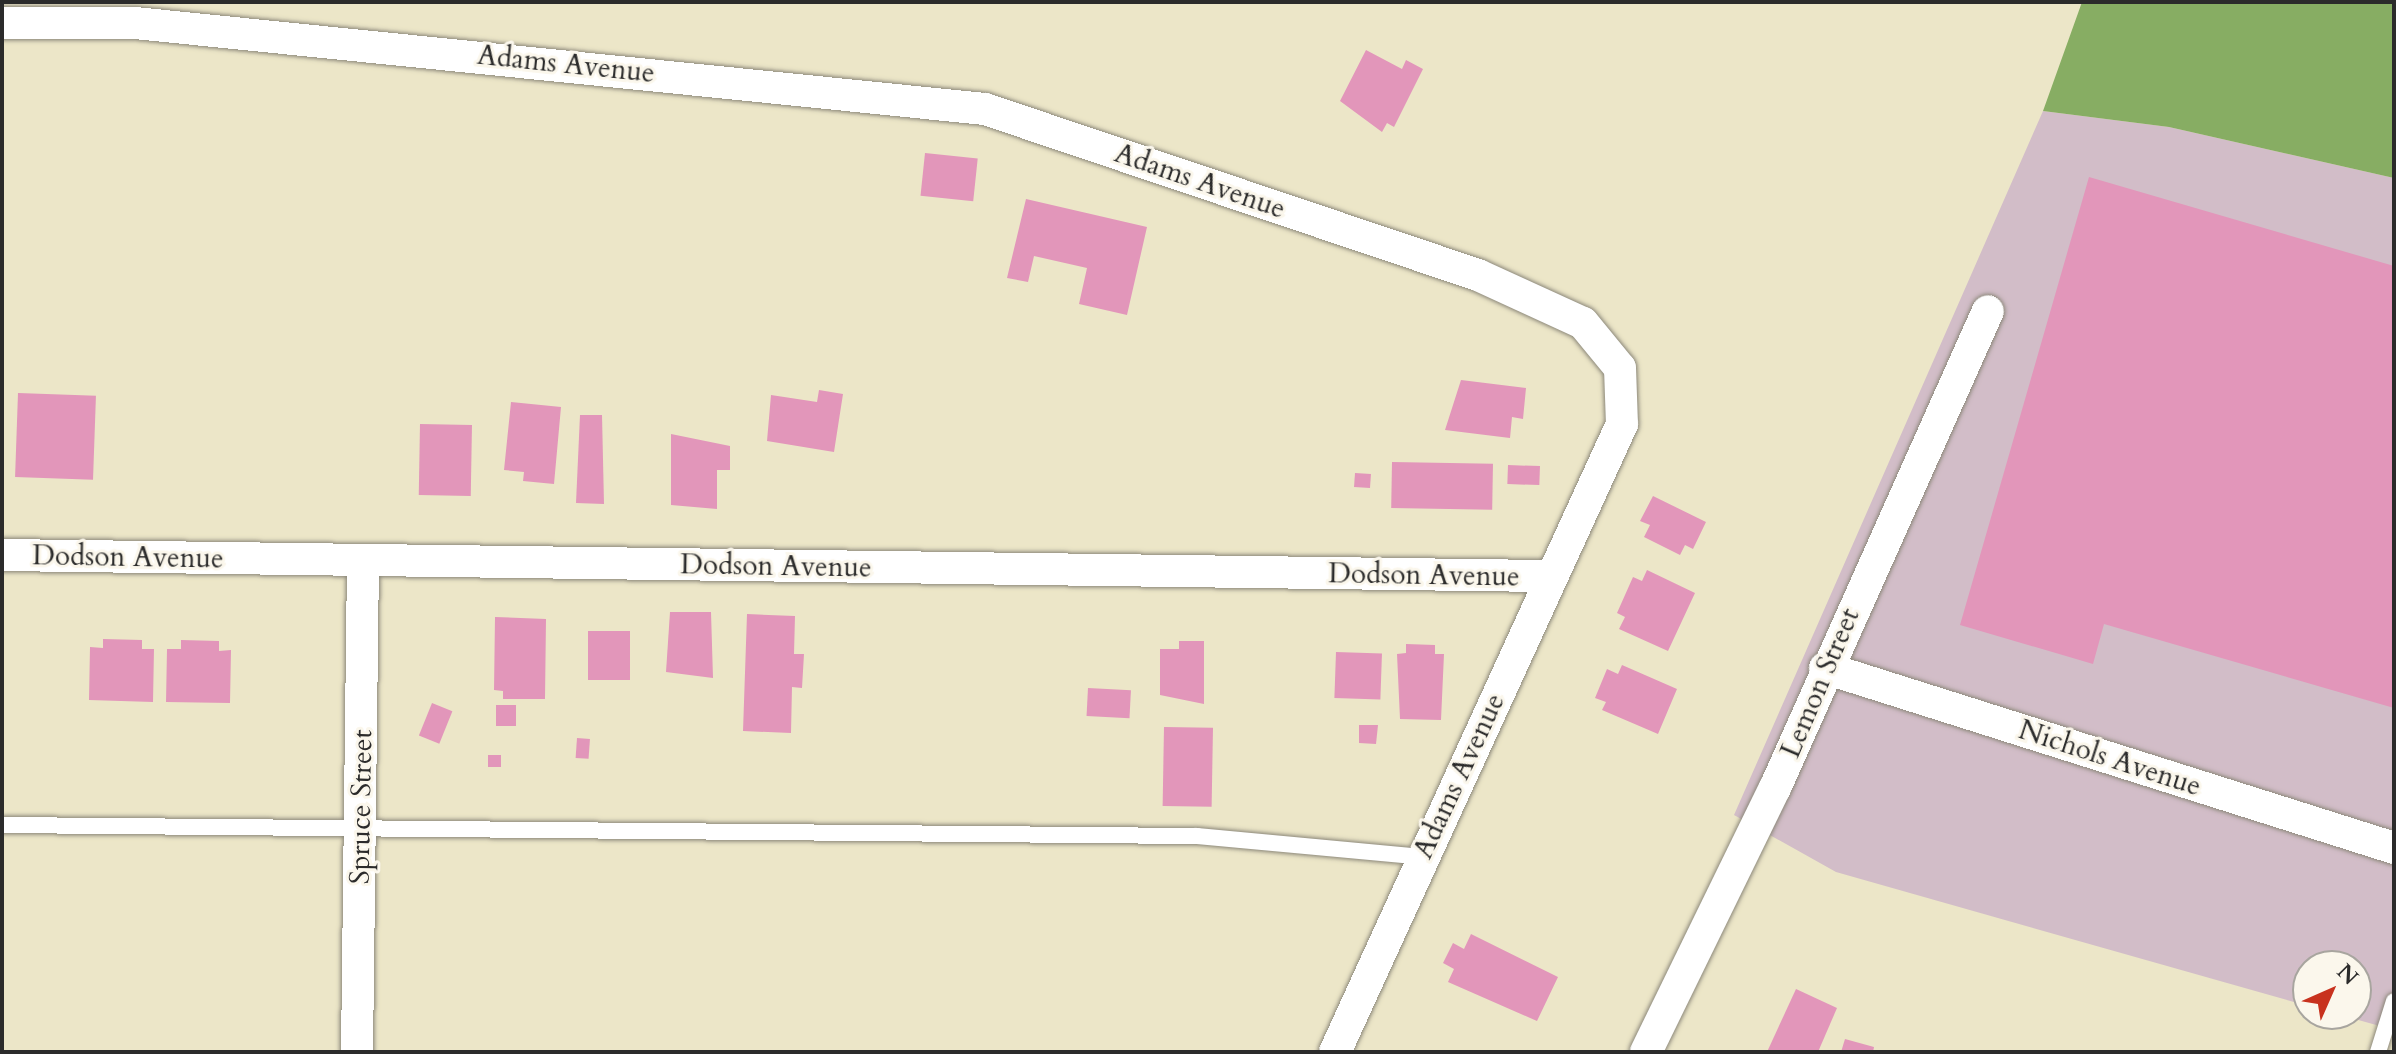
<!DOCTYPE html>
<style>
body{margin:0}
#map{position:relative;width:2396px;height:1054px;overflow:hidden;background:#ece6c8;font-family:Cardo,serif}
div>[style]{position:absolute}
.industrial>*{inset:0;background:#d2bdc8}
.forest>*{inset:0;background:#87ad63}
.building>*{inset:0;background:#e296ba;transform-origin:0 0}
.roads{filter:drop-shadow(0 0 2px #8c887a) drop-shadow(0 0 2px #8c887a)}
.lane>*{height:16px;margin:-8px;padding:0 8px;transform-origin:8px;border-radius:8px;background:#fff}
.street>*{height:32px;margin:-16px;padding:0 16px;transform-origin:16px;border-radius:16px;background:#fff}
span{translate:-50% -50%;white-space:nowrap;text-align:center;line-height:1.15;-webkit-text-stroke:6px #fbf7ec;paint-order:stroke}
.street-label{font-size:28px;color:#2b2b2b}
.frame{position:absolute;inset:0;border:4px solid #2b2b2b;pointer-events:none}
.north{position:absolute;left:2292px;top:950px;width:80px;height:80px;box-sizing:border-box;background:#fbf7ec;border:2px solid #a8a59f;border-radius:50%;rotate:45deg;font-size:22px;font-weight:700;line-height:32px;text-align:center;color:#2b2b2b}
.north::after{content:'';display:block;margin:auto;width:28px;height:36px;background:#c8321e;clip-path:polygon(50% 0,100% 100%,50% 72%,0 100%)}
</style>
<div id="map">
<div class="industrial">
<div style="clip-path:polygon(2043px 111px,2169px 127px,2394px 178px,2394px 1030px,2337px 1014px,2356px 1014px,2356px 966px,2308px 966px,2308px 1006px,1836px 872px,1734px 815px)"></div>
</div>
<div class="forest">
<div style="clip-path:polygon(2082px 2px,2394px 2px,2394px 178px,2169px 127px,2043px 111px)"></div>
</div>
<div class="building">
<div style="clip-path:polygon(1366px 50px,1402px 69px,1406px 60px,1423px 69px,1394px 127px,1387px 123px,1382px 132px,1340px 101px)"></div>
<div style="left:925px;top:153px;width:53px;height:43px;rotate:6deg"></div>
<div style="clip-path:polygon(2089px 177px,2394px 266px,2394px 708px,2104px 624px,2093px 664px,1960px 625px)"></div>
<div style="clip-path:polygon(1026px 199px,1147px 227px,1127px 315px,1079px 304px,1087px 268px,1034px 256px,1028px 282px,1007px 278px)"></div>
<div style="clip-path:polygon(1461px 380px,1526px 388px,1523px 419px,1512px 417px,1510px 438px,1445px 430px)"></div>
<div style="clip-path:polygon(819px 390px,843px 394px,834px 452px,767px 441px,771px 395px,817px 402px)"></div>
<div style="left:18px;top:393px;width:78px;height:84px;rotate:2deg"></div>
<div style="clip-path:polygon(511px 402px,561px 407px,554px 484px,523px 481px,524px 472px,504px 470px)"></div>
<div style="clip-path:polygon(580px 415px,602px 415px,604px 504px,576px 503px)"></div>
<div style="left:420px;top:424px;width:52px;height:71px;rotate:1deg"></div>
<div style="clip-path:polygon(671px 434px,730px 446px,730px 470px,717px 470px,717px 509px,671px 505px)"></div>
<div style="left:1392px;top:462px;width:101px;height:46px;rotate:1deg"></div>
<div style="left:1508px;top:465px;width:32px;height:19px;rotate:2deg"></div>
<div style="left:1355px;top:473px;width:16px;height:14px;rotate:4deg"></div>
<div style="clip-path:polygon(1653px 496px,1706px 522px,1693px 549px,1685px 545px,1680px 555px,1644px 537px,1650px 525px,1640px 521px)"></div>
<div style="clip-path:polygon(1647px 570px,1695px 593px,1668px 651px,1619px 629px,1625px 617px,1617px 613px,1633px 577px,1642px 581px)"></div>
<div style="clip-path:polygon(670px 612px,711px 612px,713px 678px,666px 672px)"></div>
<div style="clip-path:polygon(747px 614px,795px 616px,794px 654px,804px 654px,802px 688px,792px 687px,791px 733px,743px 731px)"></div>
<div style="clip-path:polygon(495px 617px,546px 619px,545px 699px,503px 699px,503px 691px,494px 690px)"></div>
<div style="left:588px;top:631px;width:42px;height:49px"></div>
<div style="clip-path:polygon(103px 639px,142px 640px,142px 649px,154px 649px,153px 702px,89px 700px,90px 647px,103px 648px)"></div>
<div style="clip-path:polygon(181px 640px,219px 641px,219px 651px,231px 650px,230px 703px,166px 702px,167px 649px,181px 649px)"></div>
<div style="clip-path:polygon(1179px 641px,1204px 641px,1204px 704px,1160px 695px,1160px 649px,1179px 649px)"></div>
<div style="clip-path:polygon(1406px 644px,1435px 645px,1435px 654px,1444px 654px,1441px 720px,1400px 719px,1397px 654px,1406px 653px)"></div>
<div style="left:1336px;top:652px;width:46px;height:46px;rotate:2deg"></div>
<div style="clip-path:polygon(1622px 665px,1677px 689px,1658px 734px,1602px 710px,1606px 702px,1595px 698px,1607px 669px,1618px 674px)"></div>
<div style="left:1088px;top:688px;width:43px;height:28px;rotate:3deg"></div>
<div style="left:432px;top:703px;width:22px;height:35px;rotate:22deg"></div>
<div style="left:496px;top:705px;width:20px;height:21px"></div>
<div style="clip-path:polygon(1359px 725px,1378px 725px,1376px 744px,1359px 743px)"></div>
<div style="left:1164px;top:727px;width:49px;height:79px;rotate:1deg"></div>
<div style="left:577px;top:738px;width:13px;height:20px;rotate:4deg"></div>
<div style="left:488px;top:755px;width:13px;height:12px"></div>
<div style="clip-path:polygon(1471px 934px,1558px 977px,1537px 1021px,1448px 982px,1454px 969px,1443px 963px,1453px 943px,1464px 949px)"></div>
<div style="clip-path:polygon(1796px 989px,1837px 1008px,1818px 1052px,1767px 1052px)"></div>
<div style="clip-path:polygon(1845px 1039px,1874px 1047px,1873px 1052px,1841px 1052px)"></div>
</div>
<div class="roads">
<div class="lane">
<div style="left:2px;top:825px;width:1195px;rotate:0.53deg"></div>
<div style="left:1197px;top:836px;width:226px;rotate:5.3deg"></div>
<div style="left:2378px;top:1052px;width:53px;rotate:-72.6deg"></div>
</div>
<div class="street">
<div style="left:2px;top:23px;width:133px"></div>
<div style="left:135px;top:23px;width:854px;rotate:5.78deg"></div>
<div style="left:985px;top:109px;width:520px;rotate:18.61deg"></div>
<div style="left:1478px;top:275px;width:115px;rotate:24.6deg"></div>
<div style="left:1583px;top:323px;width:58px;rotate:50.6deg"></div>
<div style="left:1620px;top:368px;width:56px;rotate:88deg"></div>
<div style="left:1622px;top:424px;width:690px;rotate:114.56deg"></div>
<div style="left:2px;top:555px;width:1549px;rotate:0.78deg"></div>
<div style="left:1825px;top:668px;width:597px;rotate:17.55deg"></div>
<div style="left:357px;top:1052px;width:491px;rotate:-89.3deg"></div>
<div style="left:1646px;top:1052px;width:294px;rotate:-64deg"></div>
<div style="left:1775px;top:788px;width:522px;rotate:-65.94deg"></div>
</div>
</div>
<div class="street-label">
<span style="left:566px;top:64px;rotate:6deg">Adams Avenue</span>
<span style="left:1200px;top:181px;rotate:19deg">Adams Avenue</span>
<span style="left:128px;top:557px;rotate:1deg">Dodson Avenue</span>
<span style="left:776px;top:566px;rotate:1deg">Dodson Avenue</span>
<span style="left:1424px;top:575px;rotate:1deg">Dodson Avenue</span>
<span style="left:1820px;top:683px;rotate:-67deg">Lemon Street</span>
<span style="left:2110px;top:758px;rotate:18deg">Nichols Avenue</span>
<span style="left:1459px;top:776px;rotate:-65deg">Adams Avenue</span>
<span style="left:361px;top:807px;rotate:-89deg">Spruce Street</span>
</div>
<div class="frame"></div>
<div class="north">N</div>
</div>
